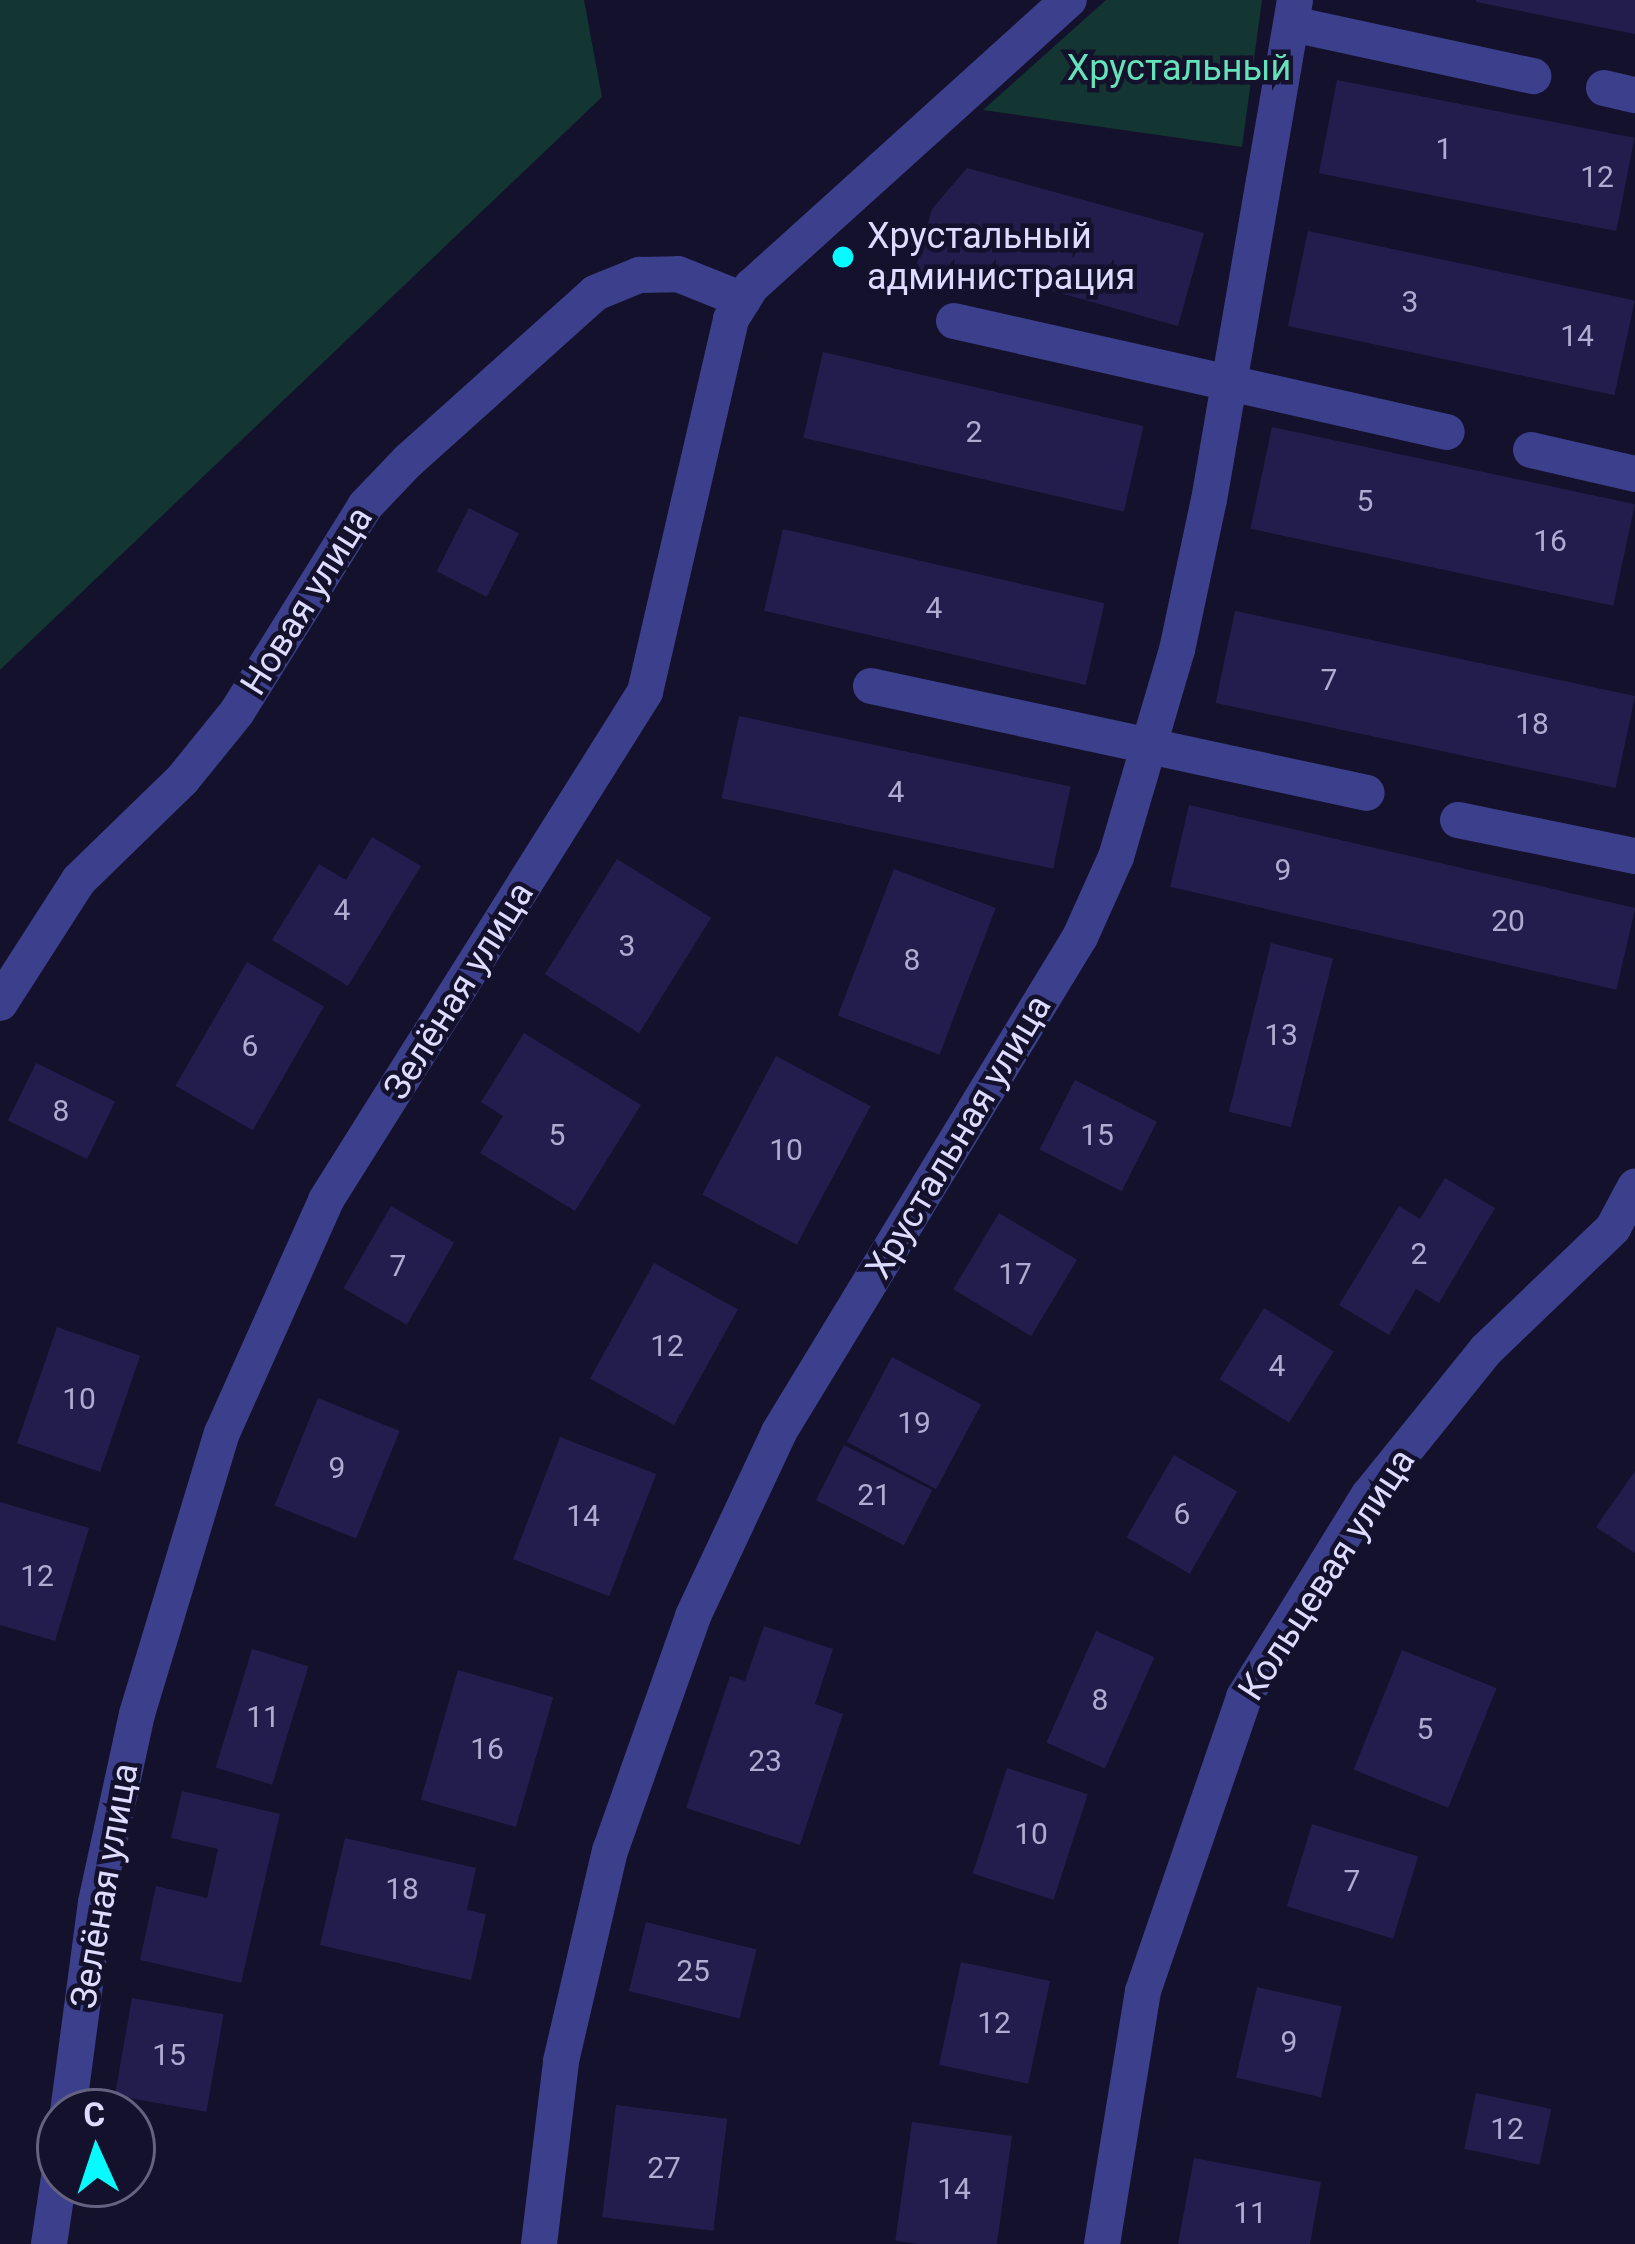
<!DOCTYPE html>
<meta charset="utf-8">
<style>
body{margin:0}
#map{position:relative;width:1635px;height:2244px;overflow:hidden;background:#13112b;font-family:Roboto,sans-serif}
div>[style]{position:absolute}
.green>*{inset:0;background:#143632}
.building>*{inset:0;background:#231d4d;transform-origin:0 0}
.minor>*{height:36px;margin:-18px;padding:0 18px;transform-origin:18px;border-radius:18px;background:#3c3f8b}
.dots>*{width:33px;height:33px;translate:-50% -50%;box-sizing:border-box;border:6px solid #13112b;border-radius:50%}
span{translate:-50% -50%;white-space:nowrap;text-align:center;line-height:1.15;-webkit-text-stroke:9px #13112b;paint-order:stroke}
.number-label{font-size:30px;color:#aeacd2}
.number-label span{-webkit-text-stroke-width:0}
.park-label{font-size:36px;color:#65e2b9}
.poi-label{font-size:36px;color:#dddbff}
.left{translate:0 -50%;text-align:left}
.street-label{font-size:36px;color:#dddbff}
.north{position:absolute;left:36px;top:2088px;width:120px;height:120px;box-sizing:border-box;background:#13112b;border:3px solid #646280;border-radius:50%;rotate:357deg;font-size:33px;font-weight:700;line-height:48px;text-align:center;color:#dddbff}
.north::after{content:'';display:block;margin:auto;width:42px;height:54px;background:#07faff;clip-path:polygon(50% 0,100% 100%,50% 72%,0 100%)}
</style>
<div id="map">
<div class="green">
<div style="clip-path:polygon(0 0,584px 0,602px 97px,0 670px)"></div>
<div style="clip-path:polygon(1106px 0,1262px 0,1242px 147px,983px 110px)"></div>
</div>
<div class="building">
<div style="clip-path:polygon(1635px 0,1635px 34px,1476px 2px,1476px 0)"></div>
<div style="left:1337px;top:80px;width:303px;height:95px;rotate:11deg"></div>
<div style="clip-path:polygon(967px 168px,1204px 233px,1178px 326px,960px 265px,954px 288px,913px 277px,932px 209px)"></div>
<div style="left:1308px;top:231px;width:334px;height:97px;rotate:12deg"></div>
<div style="left:823px;top:352px;width:329px;height:88px;rotate:13deg"></div>
<div style="left:1272px;top:427px;width:371px;height:104px;rotate:12deg"></div>
<div style="left:469px;top:508px;width:56px;height:71px;rotate:27deg"></div>
<div style="left:783px;top:529px;width:330px;height:84px;rotate:13deg"></div>
<div style="left:1235px;top:611px;width:409px;height:94px;rotate:12deg"></div>
<div style="left:739px;top:716px;width:339px;height:84px;rotate:12deg"></div>
<div style="left:1189px;top:805px;width:458px;height:84px;rotate:13deg"></div>
<div style="clip-path:polygon(372px 837px,421px 866px,348px 986px,272px 940px,319px 864px,346px 880px)"></div>
<div style="left:617px;top:859px;width:111px;height:136px;rotate:32deg"></div>
<div style="left:894px;top:869px;width:109px;height:157px;rotate:21deg"></div>
<div style="left:1271px;top:943px;width:64px;height:174px;rotate:14deg"></div>
<div style="left:247px;top:962px;width:89px;height:143px;rotate:30deg"></div>
<div style="clip-path:polygon(524px 1033px,641px 1105px,575px 1211px,480px 1153px,503px 1116px,481px 1102px)"></div>
<div style="left:776px;top:1056px;width:107px;height:157px;rotate:28deg"></div>
<div style="left:36px;top:1063px;width:88px;height:64px;rotate:26deg"></div>
<div style="left:1075px;top:1080px;width:92px;height:78px;rotate:27deg"></div>
<div style="clip-path:polygon(1445px 1178px,1495px 1208px,1439px 1303px,1416px 1289px,1389px 1335px,1339px 1305px,1399px 1206px,1420px 1219px)"></div>
<div style="left:391px;top:1206px;width:73px;height:95px;rotate:30deg"></div>
<div style="left:999px;top:1213px;width:91px;height:89px;rotate:31deg"></div>
<div style="left:654px;top:1263px;width:96px;height:132px;rotate:29deg"></div>
<div style="left:1264px;top:1308px;width:82px;height:84px;rotate:32deg"></div>
<div style="left:57px;top:1327px;width:88px;height:123px;rotate:19deg"></div>
<div style="left:892px;top:1357px;width:101px;height:96px;rotate:28deg"></div>
<div style="left:318px;top:1398px;width:88px;height:116px;rotate:22deg"></div>
<div style="left:560px;top:1437px;width:103px;height:131px;rotate:21deg"></div>
<div style="left:844px;top:1445px;width:99px;height:62px;rotate:27deg"></div>
<div style="left:1174px;top:1455px;width:73px;height:95px;rotate:30deg"></div>
<div style="clip-path:polygon(1635px 1471px,1635px 1553px,1596px 1527px)"></div>
<div style="clip-path:polygon(0 1502px,89px 1528px,55px 1641px,0 1625px)"></div>
<div style="clip-path:polygon(764px 1626px,833px 1649px,815px 1704px,843px 1714px,800px 1845px,686px 1808px,730px 1676px,745px 1681px)"></div>
<div style="left:1096px;top:1631px;width:64px;height:122px;rotate:24deg"></div>
<div style="left:252px;top:1649px;width:59px;height:124px;rotate:17deg"></div>
<div style="left:1402px;top:1650px;width:102px;height:129px;rotate:22deg"></div>
<div style="left:458px;top:1670px;width:99px;height:135px;rotate:16deg"></div>
<div style="left:1007px;top:1768px;width:85px;height:111px;rotate:18deg"></div>
<div style="clip-path:polygon(182px 1791px,280px 1814px,241px 1983px,140px 1960px,156px 1886px,207px 1898px,218px 1849px,171px 1838px)"></div>
<div style="left:1312px;top:1824px;width:111px;height:86px;rotate:17deg"></div>
<div style="clip-path:polygon(345px 1838px,476px 1868px,467px 1910px,486px 1914px,471px 1980px,320px 1945px)"></div>
<div style="left:646px;top:1922px;width:114px;height:71px;rotate:14deg"></div>
<div style="left:961px;top:1962px;width:91px;height:105px;rotate:12deg"></div>
<div style="left:1257px;top:1987px;width:87px;height:93px;rotate:13deg"></div>
<div style="left:132px;top:1998px;width:93px;height:99px;rotate:10deg"></div>
<div style="left:1476px;top:2093px;width:77px;height:57px;rotate:12deg"></div>
<div style="left:616px;top:2105px;width:112px;height:113px;rotate:7deg"></div>
<div style="left:912px;top:2122px;width:101px;height:120px;rotate:8deg"></div>
<div style="clip-path:polygon(1194px 2158px,1321px 2182px,1310px 2244px,1178px 2244px)"></div>
</div>
<div class="minor">
<div style="left:1292px;top:24px;width:247px;rotate:12.2deg"></div>
<div style="left:1604px;top:88px;width:32px;rotate:13deg"></div>
<div style="left:954px;top:321px;width:505px;rotate:12.69deg"></div>
<div style="left:1531px;top:450px;width:107px;rotate:13deg"></div>
<div style="left:871px;top:686px;width:507px;rotate:12.17deg"></div>
<div style="left:1458px;top:820px;width:181px;rotate:11.5deg"></div>
<div style="left:0;top:1003px;width:146px;rotate:-57.3deg"></div>
<div style="left:79px;top:880px;width:144px;rotate:-44.2deg"></div>
<div style="left:182px;top:780px;width:87px;rotate:-51deg"></div>
<div style="left:237px;top:712px;width:243px;rotate:-58.1deg"></div>
<div style="left:365px;top:506px;width:62px;rotate:-46.3deg"></div>
<div style="left:408px;top:461px;width:251px;rotate:-41.9deg"></div>
<div style="left:595px;top:293px;width:48px;rotate:-22.2deg"></div>
<div style="left:639px;top:275px;width:39px;rotate:-1deg"></div>
<div style="left:678px;top:274px;width:70px;rotate:21.8deg"></div>
<div style="left:68px;top:2112px;width:212px;rotate:-82.4deg"></div>
<div style="left:96px;top:1902px;width:192px;rotate:-77.7deg"></div>
<div style="left:137px;top:1714px;width:294px;rotate:-73.2deg"></div>
<div style="left:222px;top:1433px;width:255px;rotate:-65.9deg"></div>
<div style="left:326px;top:1200px;width:600px;rotate:-57.87deg"></div>
<div style="left:645px;top:692px;width:383px;rotate:-77deg"></div>
<div style="left:731px;top:319px;width:39px;rotate:-58deg"></div>
<div style="left:752px;top:286px;width:427px;rotate:-42.1deg"></div>
<div style="left:49px;top:2244px;width:75px;rotate:-81.5deg"></div>
<div style="left:539px;top:2244px;width:184px;rotate:-83.1deg"></div>
<div style="left:561px;top:2061px;width:216px;rotate:-76.9deg"></div>
<div style="left:610px;top:1851px;width:249px;rotate:-70.5deg"></div>
<div style="left:693px;top:1616px;width:203px;rotate:-64.9deg"></div>
<div style="left:779px;top:1432px;width:579px;rotate:-58.7deg"></div>
<div style="left:1080px;top:937px;width:88px;rotate:-65.8deg"></div>
<div style="left:1116px;top:857px;width:216px;rotate:-73.6deg"></div>
<div style="left:1177px;top:650px;width:153px;rotate:-78deg"></div>
<div style="left:1209px;top:500px;width:507px;rotate:-80.24deg"></div>
<div style="left:1102px;top:2244px;width:256px;rotate:-80.8deg"></div>
<div style="left:1143px;top:1991px;width:311px;rotate:-71deg"></div>
<div style="left:1244px;top:1697px;width:238px;rotate:-58.3deg"></div>
<div style="left:1369px;top:1495px;width:186px;rotate:-51.1deg"></div>
<div style="left:1486px;top:1350px;width:176px;rotate:-43.8deg"></div>
<div style="left:1613px;top:1228px;width:47px;rotate:-61.8deg"></div>
</div>
<div class="dots">
<div style="left:843px;top:257px;background:#07faff"></div>
</div>
<div class="number-label">
<span style="left:1444px;top:149px">1</span>
<span style="left:1597px;top:177px">12</span>
<span style="left:1410px;top:302px">3</span>
<span style="left:1577px;top:336px">14</span>
<span style="left:974px;top:432px">2</span>
<span style="left:1365px;top:501px">5</span>
<span style="left:1550px;top:541px">16</span>
<span style="left:934px;top:608px">4</span>
<span style="left:1329px;top:680px">7</span>
<span style="left:1532px;top:724px">18</span>
<span style="left:896px;top:792px">4</span>
<span style="left:1283px;top:870px">9</span>
<span style="left:342px;top:910px">4</span>
<span style="left:1508px;top:921px">20</span>
<span style="left:627px;top:946px">3</span>
<span style="left:912px;top:960px">8</span>
<span style="left:1281px;top:1035px">13</span>
<span style="left:250px;top:1046px">6</span>
<span style="left:61px;top:1111px">8</span>
<span style="left:557px;top:1135px">5</span>
<span style="left:1097px;top:1135px">15</span>
<span style="left:786px;top:1150px">10</span>
<span style="left:1419px;top:1254px">2</span>
<span style="left:398px;top:1266px">7</span>
<span style="left:1015px;top:1274px">17</span>
<span style="left:667px;top:1346px">12</span>
<span style="left:1277px;top:1366px">4</span>
<span style="left:79px;top:1399px">10</span>
<span style="left:914px;top:1423px">19</span>
<span style="left:337px;top:1468px">9</span>
<span style="left:874px;top:1495px">21</span>
<span style="left:1182px;top:1514px">6</span>
<span style="left:583px;top:1516px">14</span>
<span style="left:37px;top:1576px">12</span>
<span style="left:1100px;top:1700px">8</span>
<span style="left:263px;top:1717px">11</span>
<span style="left:1425px;top:1729px">5</span>
<span style="left:487px;top:1749px">16</span>
<span style="left:765px;top:1761px">23</span>
<span style="left:1031px;top:1834px">10</span>
<span style="left:1352px;top:1881px">7</span>
<span style="left:402px;top:1889px">18</span>
<span style="left:693px;top:1971px">25</span>
<span style="left:994px;top:2023px">12</span>
<span style="left:1289px;top:2042px">9</span>
<span style="left:169px;top:2055px">15</span>
<span style="left:1507px;top:2129px">12</span>
<span style="left:664px;top:2168px">27</span>
<span style="left:954px;top:2189px">14</span>
<span style="left:1250px;top:2213px">11</span>
</div>
<div class="park-label">
<span style="left:1179px;top:69px">Хрустальный</span>
</div>
<div class="poi-label">
<span class="left" style="left:867px;top:257px">Хрустальный<br>администрация</span>
</div>
<div class="street-label">
<span style="left:307px;top:601px;rotate:-58deg">Новая улица</span>
<span style="left:459px;top:991px;rotate:-58deg">Зелёная улица</span>
<span style="left:959px;top:1137px;rotate:-59deg">Хрустальная улица</span>
<span style="left:1327px;top:1575px;rotate:-57deg">Кольцевая улица</span>
<span style="left:105px;top:1886px;rotate:-80deg">Зелёная улица</span>
</div>
<div class="north">С</div>
</div>
